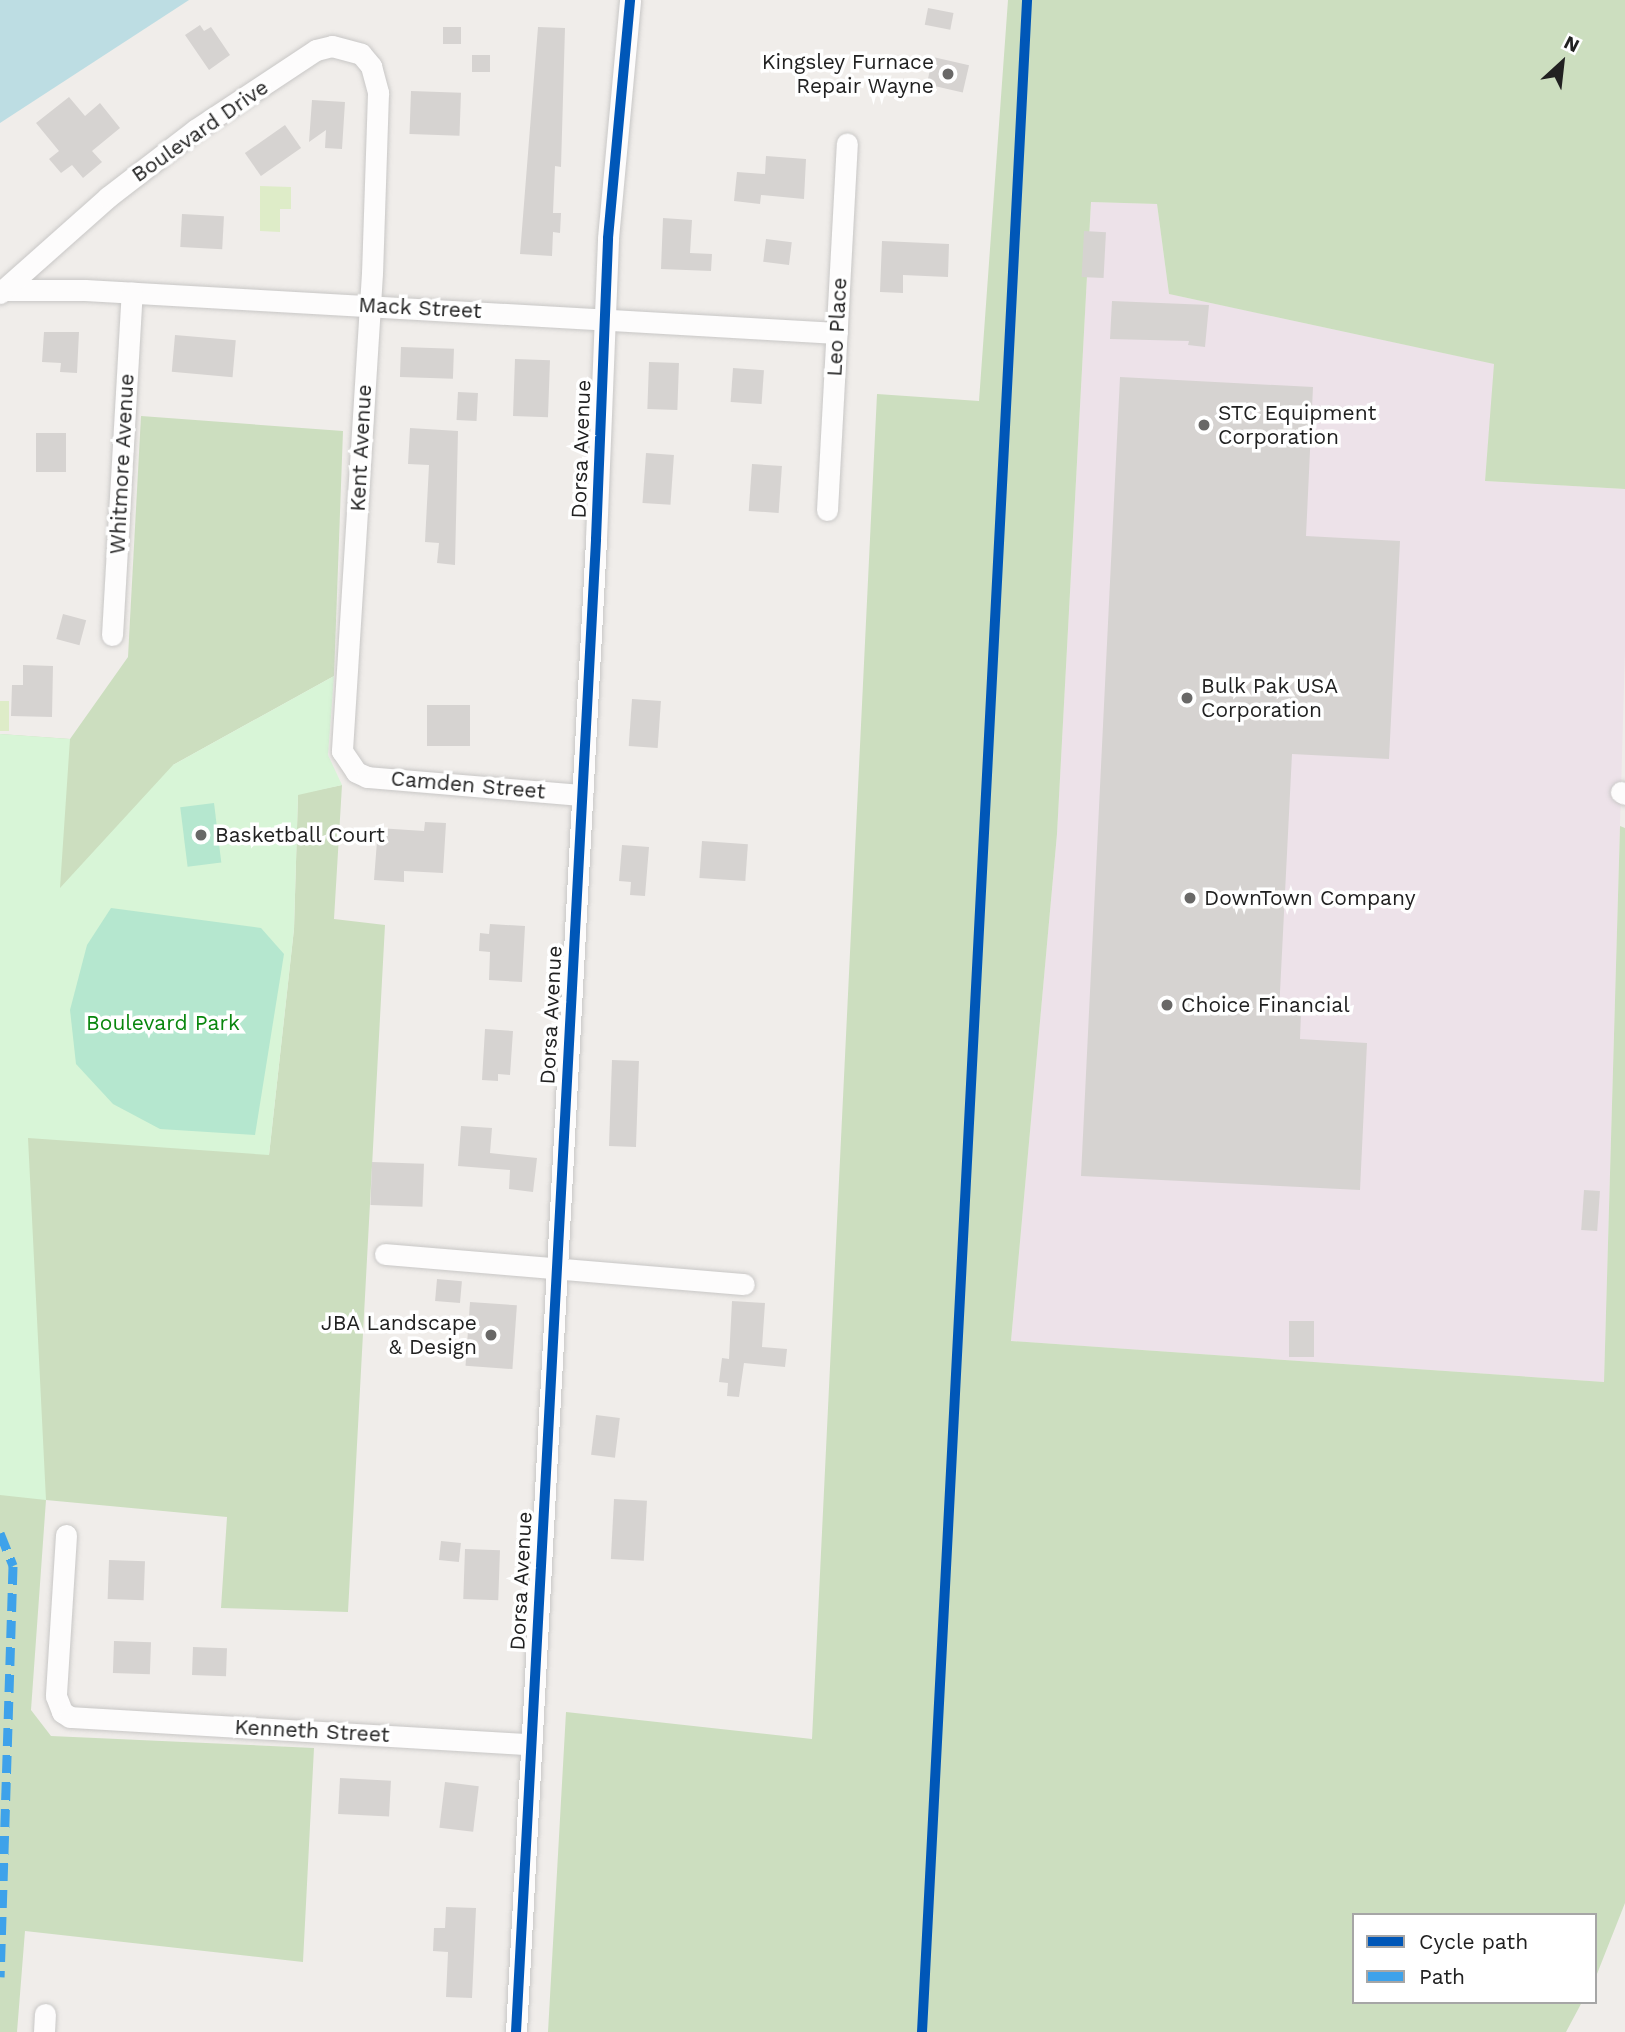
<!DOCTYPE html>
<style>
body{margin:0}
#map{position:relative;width:1625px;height:2032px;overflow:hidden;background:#f0edea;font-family:"Work Sans",sans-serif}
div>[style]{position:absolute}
.industrial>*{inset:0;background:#ede2e9}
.grass>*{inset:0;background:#deecc8;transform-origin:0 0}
.forest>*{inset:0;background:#ccdebf}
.park>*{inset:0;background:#d8f5d7}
.pitch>*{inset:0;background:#b5e7cf;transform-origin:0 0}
.water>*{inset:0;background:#bddde3}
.building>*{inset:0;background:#d6d3d1;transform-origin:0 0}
.roads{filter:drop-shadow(0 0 2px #c8c7c6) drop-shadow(0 0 2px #c8c7c6)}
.minor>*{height:21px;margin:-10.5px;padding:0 10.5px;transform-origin:10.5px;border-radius:10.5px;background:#fdfcfc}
.quiet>*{height:9px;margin-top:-4.5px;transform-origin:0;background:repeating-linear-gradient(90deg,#3ea2ea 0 18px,transparent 0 27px)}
.cycleway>*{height:10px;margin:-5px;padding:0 5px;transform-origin:5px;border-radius:5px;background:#0057b8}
.dots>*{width:19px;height:19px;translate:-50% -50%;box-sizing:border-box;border:4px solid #fff;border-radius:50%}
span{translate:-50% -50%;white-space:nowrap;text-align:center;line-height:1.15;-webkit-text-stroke:7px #fff;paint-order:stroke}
.poi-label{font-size:21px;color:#212121}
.right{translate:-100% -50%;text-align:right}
.left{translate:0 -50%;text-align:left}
.street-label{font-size:21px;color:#212121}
.park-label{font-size:21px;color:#08860d}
.legend{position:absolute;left:1352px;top:1913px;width:245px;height:91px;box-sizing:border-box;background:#fff;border:2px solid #a6a6a6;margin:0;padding:9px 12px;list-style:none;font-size:21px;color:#212121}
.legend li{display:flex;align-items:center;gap:14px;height:35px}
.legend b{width:35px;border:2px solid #a6a6a6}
.north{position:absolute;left:1527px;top:28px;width:70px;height:70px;-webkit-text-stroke:5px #fff;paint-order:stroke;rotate:27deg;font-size:19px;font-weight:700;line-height:28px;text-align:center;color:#212121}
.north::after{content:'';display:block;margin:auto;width:24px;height:32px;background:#212121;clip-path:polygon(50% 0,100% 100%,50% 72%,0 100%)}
</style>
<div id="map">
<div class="industrial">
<div style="clip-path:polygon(1091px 202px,1157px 204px,1169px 294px,1495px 364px,1485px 481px,1625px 489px,1625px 651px,1604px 1382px,1011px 1341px,1057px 834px)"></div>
</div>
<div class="grass">
<div style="clip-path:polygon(260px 186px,291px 187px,291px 209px,280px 209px,280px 232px,260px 231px)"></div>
<div style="left:0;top:701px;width:9px;height:30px"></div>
</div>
<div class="forest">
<div style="clip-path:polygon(1008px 0,1625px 0,1625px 489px,1485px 481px,1494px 364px,1169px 294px,1157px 204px,1091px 202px,1057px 834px,1011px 1341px,1604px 1382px,1620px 826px,1625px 828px,1625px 1903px,1595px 1979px,1595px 1915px,1354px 1915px,1354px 2002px,1582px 2002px,1566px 2032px,548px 2032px,566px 1712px,812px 1739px,877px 394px,979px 401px)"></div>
<div style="clip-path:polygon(141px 416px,343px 431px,334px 676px,173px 765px,269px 1155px,294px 929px,298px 794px,342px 785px,334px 919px,385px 925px,348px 1612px,221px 1608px,227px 1517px,46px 1500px,31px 1710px,51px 1736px,314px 1748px,303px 1962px,25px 1931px,17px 2032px,0 2032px,0 734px,70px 739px,128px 657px)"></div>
</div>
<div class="park">
<div style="clip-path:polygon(334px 676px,328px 755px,342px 785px,298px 795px,294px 929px,269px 1155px,28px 1138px,46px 1500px,0 1495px,0 734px,70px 739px,60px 888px,173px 765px)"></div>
</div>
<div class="pitch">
<div style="left:214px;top:803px;width:60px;height:34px;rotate:83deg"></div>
<div style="clip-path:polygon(111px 908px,261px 928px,284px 954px,255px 1135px,160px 1129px,113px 1104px,76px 1064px,70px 1010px,87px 945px)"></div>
</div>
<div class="water">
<div style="clip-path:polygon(0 0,189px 0,0 123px)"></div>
</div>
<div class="building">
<div style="left:928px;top:8px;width:26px;height:17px;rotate:11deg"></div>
<div style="clip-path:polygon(200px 25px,204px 31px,211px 27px,230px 55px,209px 70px,185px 35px)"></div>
<div style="left:443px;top:27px;width:18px;height:17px"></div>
<div style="clip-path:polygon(538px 27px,565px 28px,561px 167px,555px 166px,553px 213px,561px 213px,560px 233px,553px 232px,552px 256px,520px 254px)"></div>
<div style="left:472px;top:55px;width:18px;height:17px"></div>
<div style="left:933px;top:57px;width:37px;height:28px;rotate:13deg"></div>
<div style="left:411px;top:91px;width:50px;height:43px;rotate:2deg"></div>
<div style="clip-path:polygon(69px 97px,85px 116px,100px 103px,120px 128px,92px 151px,102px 162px,83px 178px,72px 165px,61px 173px,49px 159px,59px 151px,36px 123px)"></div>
<div style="clip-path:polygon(312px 100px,345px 102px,342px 149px,325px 148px,326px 130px,309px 142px)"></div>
<div style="left:285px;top:125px;width:28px;height:49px;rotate:55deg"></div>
<div style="clip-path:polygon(766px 156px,806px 159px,804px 199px,761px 195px,760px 204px,734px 201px,737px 172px,765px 174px)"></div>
<div style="left:182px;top:214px;width:42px;height:33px;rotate:3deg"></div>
<div style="clip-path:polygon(663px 218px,692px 220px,690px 253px,712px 254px,711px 271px,661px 269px)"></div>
<div style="left:1084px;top:231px;width:22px;height:46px;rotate:3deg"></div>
<div style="left:766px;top:239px;width:26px;height:23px;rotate:7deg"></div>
<div style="clip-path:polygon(882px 241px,949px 244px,948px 277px,903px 275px,903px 293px,880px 292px)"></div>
<div style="clip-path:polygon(1112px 301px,1209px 305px,1205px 347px,1188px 345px,1189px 341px,1110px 339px)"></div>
<div style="clip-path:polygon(44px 332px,79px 332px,77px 373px,60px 372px,61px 363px,42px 362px)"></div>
<div style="left:175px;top:335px;width:61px;height:37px;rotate:5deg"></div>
<div style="left:401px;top:347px;width:53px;height:30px;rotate:2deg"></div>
<div style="left:515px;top:359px;width:35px;height:57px;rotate:2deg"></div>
<div style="left:649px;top:362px;width:30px;height:47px;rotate:2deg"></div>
<div style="left:733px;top:368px;width:31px;height:34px;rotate:4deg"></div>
<div style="clip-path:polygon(1120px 377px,1313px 387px,1306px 536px,1400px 541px,1389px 759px,1292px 754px,1279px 1012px,1301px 1013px,1300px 1039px,1367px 1043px,1360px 1190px,1081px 1176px)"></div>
<div style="left:458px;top:392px;width:20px;height:28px;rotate:3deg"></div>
<div style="clip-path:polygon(410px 428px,458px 431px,455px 565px,437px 563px,439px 543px,425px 542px,429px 465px,408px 464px)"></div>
<div style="left:36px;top:433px;width:30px;height:39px"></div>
<div style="left:646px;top:453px;width:28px;height:50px;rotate:4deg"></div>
<div style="left:752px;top:464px;width:30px;height:47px;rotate:4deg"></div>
<div style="left:63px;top:614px;width:24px;height:26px;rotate:15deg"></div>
<div style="clip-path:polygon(23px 665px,53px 666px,52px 717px,11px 716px,12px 685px,23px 685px)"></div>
<div style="left:632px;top:699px;width:29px;height:47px;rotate:4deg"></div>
<div style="left:427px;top:705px;width:43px;height:41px"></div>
<div style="clip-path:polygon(425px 822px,446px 823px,443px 873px,404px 871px,404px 882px,374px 880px,378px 828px,424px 831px)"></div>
<div style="left:702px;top:841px;width:46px;height:37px;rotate:4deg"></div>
<div style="clip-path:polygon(622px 845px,649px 847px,645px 896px,630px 895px,631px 882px,619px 881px)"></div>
<div style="clip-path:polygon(490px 924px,525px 926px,522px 982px,489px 980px,490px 952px,479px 951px,480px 933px,489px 934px)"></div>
<div style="clip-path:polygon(485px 1029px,513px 1031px,510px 1075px,498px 1074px,498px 1081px,482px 1080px)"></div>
<div style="left:612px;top:1060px;width:27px;height:86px;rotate:2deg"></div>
<div style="clip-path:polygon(461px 1126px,492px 1128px,490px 1153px,537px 1158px,533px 1192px,509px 1189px,510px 1170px,458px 1166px)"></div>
<div style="left:372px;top:1162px;width:52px;height:43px;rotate:2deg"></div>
<div style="left:1584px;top:1190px;width:16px;height:40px;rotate:4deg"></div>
<div style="left:437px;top:1279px;width:25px;height:22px;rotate:5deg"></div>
<div style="clip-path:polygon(732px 1301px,765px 1303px,762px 1347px,787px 1349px,785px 1367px,744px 1363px,739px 1397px,727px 1396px,728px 1383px,719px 1382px,722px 1358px,729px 1359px)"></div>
<div style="left:470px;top:1302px;width:47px;height:64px;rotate:4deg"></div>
<div style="left:1289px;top:1321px;width:25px;height:36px"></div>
<div style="left:596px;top:1415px;width:24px;height:40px;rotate:7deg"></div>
<div style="left:614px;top:1499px;width:33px;height:60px;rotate:3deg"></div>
<div style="left:441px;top:1541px;width:20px;height:19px;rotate:6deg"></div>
<div style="left:465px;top:1549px;width:35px;height:50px;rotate:2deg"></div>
<div style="left:109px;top:1560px;width:36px;height:39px;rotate:2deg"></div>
<div style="left:114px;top:1641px;width:37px;height:32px;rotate:2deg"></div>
<div style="left:193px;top:1647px;width:34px;height:28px;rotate:2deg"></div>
<div style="left:340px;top:1778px;width:51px;height:36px;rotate:3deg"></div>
<div style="left:445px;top:1782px;width:34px;height:46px;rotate:7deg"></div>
<div style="clip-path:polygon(446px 1907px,476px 1908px,472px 1998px,446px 1997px,448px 1952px,433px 1951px,434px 1928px,445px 1928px)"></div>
</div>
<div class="roads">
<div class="minor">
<div style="left:3px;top:290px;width:82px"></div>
<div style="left:85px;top:290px;width:753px;rotate:3.27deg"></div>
<div style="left:0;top:293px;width:144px;rotate:-41.6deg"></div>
<div style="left:108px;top:197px;width:110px;rotate:-37.6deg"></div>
<div style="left:195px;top:130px;width:145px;rotate:-33.5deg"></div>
<div style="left:316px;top:50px;width:16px;rotate:-14deg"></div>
<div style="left:332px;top:46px;width:30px;rotate:15deg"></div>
<div style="left:361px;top:54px;width:16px;rotate:50deg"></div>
<div style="left:371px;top:66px;width:28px;rotate:75deg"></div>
<div style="left:378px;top:93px;width:180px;rotate:91.9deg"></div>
<div style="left:372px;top:273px;width:479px;rotate:93.6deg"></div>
<div style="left:342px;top:751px;width:25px;rotate:56deg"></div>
<div style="left:356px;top:772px;width:12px;rotate:24deg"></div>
<div style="left:367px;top:777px;width:216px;rotate:4.8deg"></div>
<div style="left:827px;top:510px;width:367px;rotate:-86.9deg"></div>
<div style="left:112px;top:635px;width:343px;rotate:-86.7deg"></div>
<div style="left:1621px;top:792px;width:4px;rotate:27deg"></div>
<div style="left:385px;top:1254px;width:360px;rotate:4.8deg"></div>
<div style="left:66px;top:1535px;width:161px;rotate:93.6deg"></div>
<div style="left:56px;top:1696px;width:17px;rotate:69deg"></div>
<div style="left:62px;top:1712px;width:9px;rotate:32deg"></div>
<div style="left:70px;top:1717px;width:462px;rotate:3.4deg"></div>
<div style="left:44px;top:2032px;width:18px;rotate:-87deg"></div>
<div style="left:516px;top:2032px;width:1495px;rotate:-86.93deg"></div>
<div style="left:596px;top:539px;width:301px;rotate:-87.7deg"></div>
<div style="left:608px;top:238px;width:239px;rotate:-84.7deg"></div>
</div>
</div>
<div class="quiet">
<div style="left:0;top:1533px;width:35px;rotate:68deg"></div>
<div style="left:13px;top:1566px;width:411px;rotate:91.8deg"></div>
</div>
<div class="cycleway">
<div style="left:516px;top:2032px;width:1495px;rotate:-86.93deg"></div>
<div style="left:596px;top:539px;width:301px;rotate:-87.7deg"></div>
<div style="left:608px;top:238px;width:239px;rotate:-84.7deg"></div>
<div style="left:922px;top:2032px;width:2035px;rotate:-87.04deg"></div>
</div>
<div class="dots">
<div style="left:948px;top:74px;background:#696867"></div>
<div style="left:1204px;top:425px;background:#696867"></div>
<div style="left:1187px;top:698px;background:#696867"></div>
<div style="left:201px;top:835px;background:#696867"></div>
<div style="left:1190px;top:898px;background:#696867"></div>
<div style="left:1167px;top:1005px;background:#696867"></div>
<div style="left:491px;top:1335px;background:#696867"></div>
</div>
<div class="poi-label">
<span class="right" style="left:934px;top:74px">Kingsley Furnace<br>Repair Wayne</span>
<span class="left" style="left:1218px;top:425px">STC Equipment<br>Corporation</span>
<span class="left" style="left:1201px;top:698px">Bulk Pak USA<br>Corporation</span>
<span class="left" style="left:215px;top:835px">Basketball Court</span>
<span class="left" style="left:1204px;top:898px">DownTown Company</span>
<span class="left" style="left:1181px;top:1005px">Choice Financial</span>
<span class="right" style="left:477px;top:1335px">JBA Landscape<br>&amp; Design</span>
</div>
<div class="street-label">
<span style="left:200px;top:131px;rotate:-35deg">Boulevard Drive</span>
<span style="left:420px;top:308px;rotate:3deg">Mack Street</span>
<span style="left:837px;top:327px;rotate:-87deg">Leo Place</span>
<span style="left:361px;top:448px;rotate:-87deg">Kent Avenue</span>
<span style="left:581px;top:449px;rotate:-88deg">Dorsa Avenue</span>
<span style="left:122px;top:464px;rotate:-87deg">Whitmore Avenue</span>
<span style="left:468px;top:785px;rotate:5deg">Camden Street</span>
<span style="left:551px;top:1015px;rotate:-87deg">Dorsa Avenue</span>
<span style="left:521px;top:1581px;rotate:-87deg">Dorsa Avenue</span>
<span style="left:312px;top:1731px;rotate:3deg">Kenneth Street</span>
</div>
<div class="park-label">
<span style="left:163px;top:1023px">Boulevard Park</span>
</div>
<ul class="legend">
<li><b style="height:9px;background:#0057b8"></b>Cycle path</li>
<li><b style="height:9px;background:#3ea2ea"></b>Path</li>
</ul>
<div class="north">N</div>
</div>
